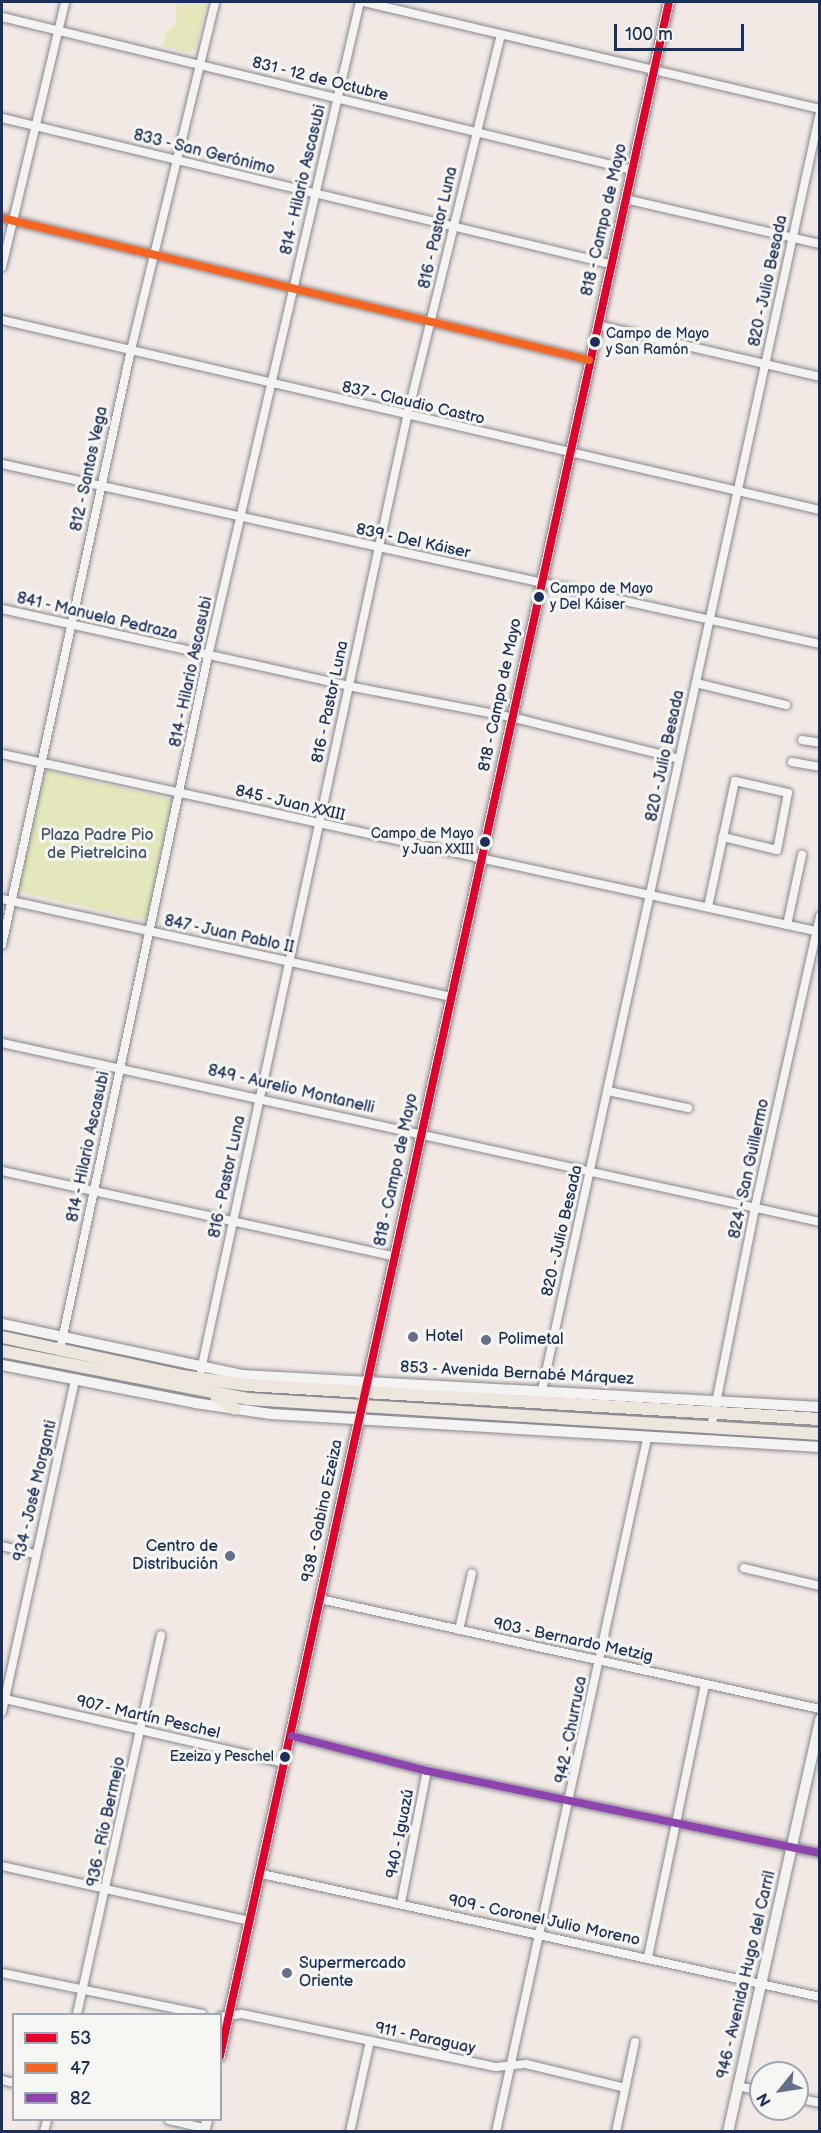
<!DOCTYPE html>
<meta charset="utf-8">
<style>
body{margin:0}
#map{position:relative;width:821px;height:2133px;overflow:hidden;background:#f2e9e5;font-family:"Balsamiq Sans",sans-serif}
div>[style]{position:absolute}
.green>*{inset:0;background:#e4e7bb;transform-origin:0 0}
.roads{filter:drop-shadow(0 0 2px #88888f) drop-shadow(0 0 2px #88888f)}
.minor>*{height:8px;margin:-4px;padding:0 4px;transform-origin:4px;border-radius:4px;background:#f5f3f1}
.tertiary>*{height:10px;margin:-5px;padding:0 5px;transform-origin:5px;border-radius:5px;background:#f5f3f1}
.secondary>*{height:10px;margin:-5px;padding:0 5px;transform-origin:5px;border-radius:5px;background:#f5f3f1}
.primary>*{height:12px;margin:-6px;padding:0 6px;transform-origin:6px;border-radius:6px;background:#ece6dc}
.bus-1>*{height:8px;margin:-4px;padding:0 4px;transform-origin:4px;border-radius:4px;background:#e4002b}
.bus-2>*{height:8px;margin:-4px;padding:0 4px;transform-origin:4px;border-radius:4px;background:#f26522}
.bus-3>*{height:8px;margin:-4px;padding:0 4px;transform-origin:4px;border-radius:4px;background:#8e44ad}
.dots>*{width:16px;height:16px;translate:-50% -50%;box-sizing:border-box;border:3px solid #f6f6f2;border-radius:50%}
span{translate:-50% -50%;white-space:nowrap;text-align:center;line-height:1.15;-webkit-text-stroke:6px #f6f6f2;paint-order:stroke}
.bus-label{font-size:14px;color:#1b2f5e}
.left{translate:0 -50%;text-align:left}
.right{translate:-100% -50%;text-align:right}
.street-label{font-size:16px;color:#1b2f5e}
.park-label{font-size:16px;color:#41546a}
.poi-label{font-size:16px;color:#1b2f5e}
.frame{position:absolute;inset:0;border:3px solid #1b2f5e;pointer-events:none}
.legend{position:absolute;left:12px;top:2013px;width:210px;height:108px;box-sizing:border-box;background:#f6f6f2;border:2px solid #9ea6b7;margin:0;padding:8px 10px;list-style:none;font-size:18px;color:#1b2f5e}
.legend li{display:flex;align-items:center;gap:12px;height:30px}
.legend b{width:30px;border:2px solid #9ea6b7}
.north{position:absolute;left:749px;top:2061px;width:60px;height:60px;box-sizing:border-box;background:#f6f6f2;border:2px solid #9ea6b7;border-radius:50%;rotate:240deg;font-size:16px;font-weight:700;line-height:24px;text-align:center;color:#1b2f5e}
.north::after{content:'';display:block;margin:auto;width:21px;height:27px;background:#66708d;clip-path:polygon(50% 0,100% 100%,50% 72%,0 100%)}
.scale{position:absolute;left:614px;top:24px;width:130px;height:27px;box-sizing:border-box;border:3px solid #1b2f5e;border-top:0;padding-left:8px;font-size:18px;line-height:21px;white-space:nowrap;color:#1b2f5e;-webkit-text-stroke:4px #f6f6f2;paint-order:stroke}
</style>
<div id="map">
<div class="green">
<div style="clip-path:polygon(177px 2px,207px 2px,195px 50px,190px 53px,162px 46px,166px 32px,175px 25px)"></div>
<div style="left:44px;top:770px;width:135px;height:124px;rotate:13deg"></div>
</div>
<div class="roads">
<div class="minor">
<div style="left:364px;top:2px;width:468px;rotate:13.2deg"></div>
<div style="left:2px;top:17px;width:648px;rotate:13.65deg"></div>
<div style="left:2px;top:118px;width:625px;rotate:13.5deg"></div>
<div style="left:625px;top:199px;width:200px;rotate:13deg"></div>
<div style="left:2px;top:218px;width:604px;rotate:13.6deg"></div>
<div style="left:2px;top:267px;width:272px;rotate:-76.6deg"></div>
<div style="left:2px;top:320px;width:840px;rotate:13.08deg"></div>
<div style="left:597px;top:325px;width:229px;rotate:13.1deg"></div>
<div style="left:2px;top:464px;width:838px;rotate:12.41deg"></div>
<div style="left:2px;top:609px;width:354px;rotate:12.5deg"></div>
<div style="left:348px;top:686px;width:166px;rotate:10.8deg"></div>
<div style="left:511px;top:717px;width:173px;rotate:14deg"></div>
<div style="left:696px;top:683px;width:93px;rotate:13.7deg"></div>
<div style="left:802px;top:740px;width:18px;rotate:9deg"></div>
<div style="left:2px;top:754px;width:837px;rotate:12.28deg"></div>
<div style="left:792px;top:762px;width:28px;rotate:10deg"></div>
<div style="left:2px;top:899px;width:459px;rotate:12.3deg"></div>
<div style="left:708px;top:907px;width:129px;rotate:-77.9deg"></div>
<div style="left:735px;top:781px;width:54px;rotate:12.8deg"></div>
<div style="left:788px;top:793px;width:58px;rotate:100.9deg"></div>
<div style="left:777px;top:850px;width:56px;rotate:-166.5deg"></div>
<div style="left:787px;top:925px;width:72px;rotate:-77.9deg"></div>
<div style="left:2px;top:945px;width:609px;rotate:-77.77deg"></div>
<div style="left:131px;top:350px;width:358px;rotate:-76.4deg"></div>
<div style="left:2px;top:1043px;width:837px;rotate:12.34deg"></div>
<div style="left:608px;top:1091px;width:82px;rotate:12deg"></div>
<div style="left:2px;top:1171px;width:400px;rotate:12.3deg"></div>
<div style="left:60px;top:1350px;width:710px;rotate:-77.96deg"></div>
<div style="left:208px;top:656px;width:671px;rotate:-76.92deg"></div>
<div style="left:201px;top:1370px;width:975px;rotate:-77.8deg"></div>
<div style="left:407px;top:417px;width:394px;rotate:-76.2deg"></div>
<div style="left:541px;top:1395px;width:1313px;rotate:-77.73deg"></div>
<div style="left:711px;top:1428px;width:225px;rotate:-78.7deg"></div>
<div style="left:755px;top:1207px;width:298px;rotate:-77.4deg"></div>
<div style="left:2px;top:1546px;width:34px;rotate:14deg"></div>
<div style="left:744px;top:1568px;width:78px;rotate:13.3deg"></div>
<div style="left:320px;top:1599px;width:512px;rotate:12.41deg"></div>
<div style="left:459px;top:1630px;width:58px;rotate:-77.2deg"></div>
<div style="left:5px;top:1699px;width:287px;rotate:12.9deg"></div>
<div style="left:2px;top:1712px;width:340px;rotate:-77.6deg"></div>
<div style="left:292px;top:1736px;width:139px;rotate:14.5deg"></div>
<div style="left:427px;top:1771px;width:401px;rotate:11.8deg"></div>
<div style="left:2px;top:1866px;width:255px;rotate:12.5deg"></div>
<div style="left:262px;top:1874px;width:571px;rotate:12.43deg"></div>
<div style="left:401px;top:1903px;width:135px;rotate:-78.9deg"></div>
<div style="left:648px;top:1957px;width:279px;rotate:-78.2deg"></div>
<div style="left:2px;top:1973px;width:204px;rotate:11.6deg"></div>
<div style="left:77px;top:2014px;width:388px;rotate:-77.5deg"></div>
<div style="left:220px;top:2017px;width:22px;rotate:-8deg"></div>
<div style="left:242px;top:2014px;width:259px;rotate:11.8deg"></div>
<div style="left:496px;top:2067px;width:30px;rotate:-6deg"></div>
<div style="left:526px;top:2064px;width:102px;rotate:13.6deg"></div>
<div style="left:2px;top:2080px;width:12px;rotate:14deg"></div>
<div style="left:737px;top:2086px;width:25px;rotate:12deg"></div>
<div style="left:797px;top:2098px;width:24px;rotate:12deg"></div>
<div style="left:169px;top:2120px;width:37px;rotate:13deg"></div>
<div style="left:44px;top:2132px;width:12px;rotate:-76deg"></div>
<div style="left:350px;top:2132px;width:93px;rotate:-77.6deg"></div>
<div style="left:496px;top:2132px;width:709px;rotate:-77.71deg"></div>
<div style="left:616px;top:2132px;width:92px;rotate:-78.1deg"></div>
</div>
<div class="tertiary">
<div style="left:2px;top:1324px;width:245px;rotate:12deg"></div>
<div style="left:242px;top:1375px;width:579px;rotate:3.17deg"></div>
<div style="left:2px;top:1365px;width:197px;rotate:11.1deg"></div>
<div style="left:195px;top:1403px;width:77px;rotate:8.2deg"></div>
<div style="left:271px;top:1414px;width:550px;rotate:3.44deg"></div>
<div style="left:220px;top:2056px;width:2103px;rotate:-77.67deg"></div>
<div style="left:204px;top:2132px;width:12px;rotate:-76deg"></div>
</div>
<div class="secondary">
<div style="left:728px;top:2132px;width:423px;rotate:-77.4deg"></div>
</div>
<div class="primary">
<div style="left:2px;top:1337px;width:184px;rotate:12.2deg"></div>
<div style="left:182px;top:1376px;width:66px;rotate:7.9deg"></div>
<div style="left:247px;top:1385px;width:574px;rotate:3.4deg"></div>
<div style="left:2px;top:1351px;width:251px;rotate:11deg"></div>
<div style="left:248px;top:1399px;width:573px;rotate:3.5deg"></div>
<div style="left:216px;top:1396px;width:23px;rotate:34deg"></div>
</div>
</div>
<div class="bus-1">
<div style="left:220px;top:2056px;width:2103px;rotate:-77.67deg"></div>
</div>
<div class="bus-2">
<div style="left:2px;top:218px;width:604px;rotate:13.6deg"></div>
</div>
<div class="bus-3">
<div style="left:292px;top:1736px;width:139px;rotate:14.5deg"></div>
<div style="left:427px;top:1771px;width:401px;rotate:11.8deg"></div>
</div>
<div class="dots">
<div style="left:595px;top:342px;background:#1b2f5e"></div>
<div style="left:539px;top:597px;background:#1b2f5e"></div>
<div style="left:485px;top:842px;background:#1b2f5e"></div>
<div style="left:413px;top:1337px;background:#66708d"></div>
<div style="left:486px;top:1340px;background:#66708d"></div>
<div style="left:230px;top:1556px;background:#66708d"></div>
<div style="left:285px;top:1757px;background:#1b2f5e"></div>
<div style="left:287px;top:1973px;background:#66708d"></div>
</div>
<div class="bus-label">
<span class="left" style="left:606px;top:342px">Campo de Mayo<br>y San Ramón</span>
<span class="left" style="left:550px;top:597px">Campo de Mayo<br>y Del Káiser</span>
<span class="right" style="left:474px;top:842px">Campo de Mayo<br>y Juan XXIII</span>
<span class="right" style="left:274px;top:1757px">Ezeiza y Peschel</span>
</div>
<div class="street-label">
<span style="left:320px;top:80px;rotate:14deg">831 - 12 de Octubre</span>
<span style="left:204px;top:153px;rotate:14deg">833 - San Gerónimo</span>
<span style="left:304px;top:180px;rotate:-77deg">814 - Hilario Ascasubi</span>
<span style="left:605px;top:220px;rotate:-77deg">818 - Campo de Mayo</span>
<span style="left:439px;top:228px;rotate:-77deg">816 - Pastor Luna</span>
<span style="left:769px;top:281px;rotate:-78deg">820 - Julio Besada</span>
<span style="left:413px;top:404px;rotate:13deg">837 - Claudio Castro</span>
<span style="left:90px;top:469px;rotate:-78deg">812 - Santos Vega</span>
<span style="left:413px;top:542px;rotate:12deg">839 - Del Káiser</span>
<span style="left:97px;top:617px;rotate:13deg">841 - Manuela Pedraza</span>
<span style="left:192px;top:672px;rotate:-78deg">814 - Hilario Ascasubi</span>
<span style="left:501px;top:695px;rotate:-78deg">818 - Campo de Mayo</span>
<span style="left:331px;top:702px;rotate:-78deg">816 - Pastor Luna</span>
<span style="left:666px;top:756px;rotate:-78deg">820 - Julio Besada</span>
<span style="left:290px;top:804px;rotate:13deg">845 - Juan XXIII</span>
<span style="left:229px;top:935px;rotate:12deg">847 - Juan Pablo II</span>
<span style="left:291px;top:1090px;rotate:13deg">849 - Aurelio Montanelli</span>
<span style="left:89px;top:1147px;rotate:-78deg">814 - Hilario Ascasubi</span>
<span style="left:750px;top:1169px;rotate:-78deg">824 - San Guillermo</span>
<span style="left:397px;top:1170px;rotate:-78deg">818 - Campo de Mayo</span>
<span style="left:228px;top:1177px;rotate:-78deg">816 - Pastor Luna</span>
<span style="left:563px;top:1231px;rotate:-77deg">820 - Julio Besada</span>
<span style="left:517px;top:1374px;rotate:3deg">853 - Avenida Bernabé Márquez</span>
<span style="left:36px;top:1491px;rotate:-77deg">934 - José Morganti</span>
<span style="left:323px;top:1511px;rotate:-78deg">938 - Gabino Ezeiza</span>
<span style="left:573px;top:1641px;rotate:12deg">903 - Bernardo Metzig</span>
<span style="left:148px;top:1718px;rotate:13deg">907 - Martín Peschel</span>
<span style="left:572px;top:1730px;rotate:-79deg">942 - Churruca</span>
<span style="left:107px;top:1822px;rotate:-78deg">936 - Río Bermejo</span>
<span style="left:401px;top:1834px;rotate:-79deg">940 - Iguazú</span>
<span style="left:544px;top:1921px;rotate:12deg">909 - Coronel Julio Moreno</span>
<span style="left:747px;top:1975px;rotate:-77deg">946 - Avenida Hugo del Carril</span>
<span style="left:425px;top:2039px;rotate:12deg">911 - Paraguay</span>
</div>
<div class="park-label">
<span style="left:97px;top:845px">Plaza Padre Pio<br>de Pietrelcina</span>
</div>
<div class="poi-label">
<span class="left" style="left:425px;top:1337px">Hotel</span>
<span class="left" style="left:498px;top:1340px">Polimetal</span>
<span class="right" style="left:218px;top:1556px">Centro de<br>Distribución</span>
<span class="left" style="left:299px;top:1973px">Supermercado<br>Oriente</span>
</div>
<div class="frame"></div>
<ul class="legend">
<li><b style="height:8px;background:#e4002b"></b>53</li>
<li><b style="height:8px;background:#f26522"></b>47</li>
<li><b style="height:8px;background:#8e44ad"></b>82</li>
</ul>
<div class="north">N</div>
<div class="scale">100 m</div>
</div>
